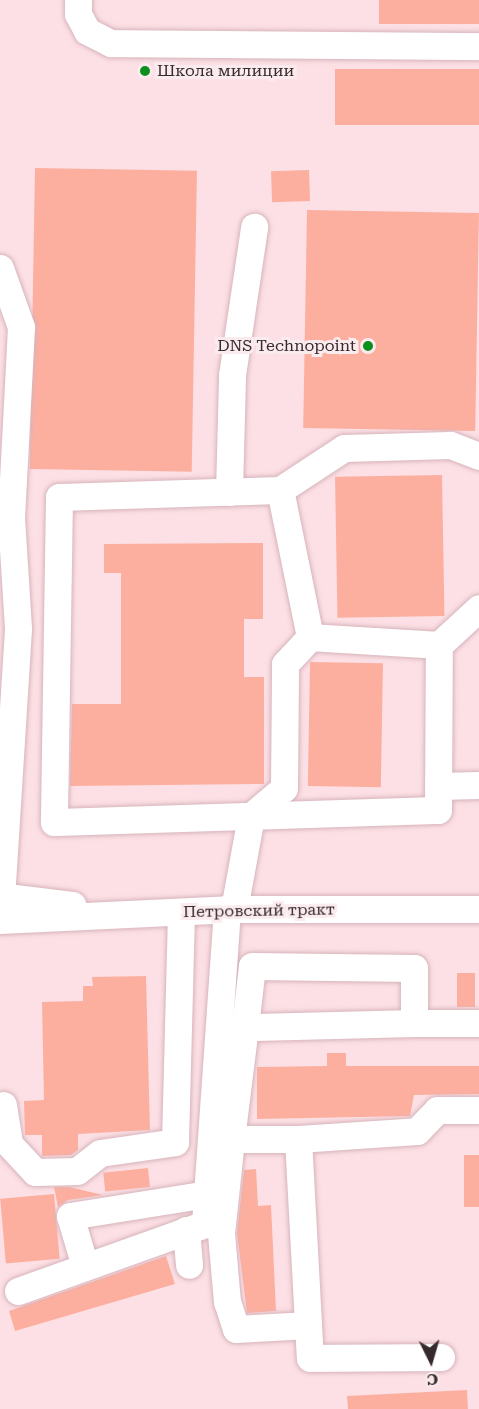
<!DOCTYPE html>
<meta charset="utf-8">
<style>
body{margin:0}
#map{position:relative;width:479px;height:1409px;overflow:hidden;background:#faebee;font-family:"Roboto Serif",serif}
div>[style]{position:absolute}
.built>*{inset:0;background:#fce0e5;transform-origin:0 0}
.building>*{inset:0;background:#fdaf9f;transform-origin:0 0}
.roads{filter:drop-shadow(0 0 2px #d7b4bb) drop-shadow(0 0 2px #d7b4bb)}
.minor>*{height:27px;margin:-13.5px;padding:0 13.5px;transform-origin:13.5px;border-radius:13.5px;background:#fff}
.dots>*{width:16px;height:16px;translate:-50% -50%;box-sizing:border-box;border:3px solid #faebee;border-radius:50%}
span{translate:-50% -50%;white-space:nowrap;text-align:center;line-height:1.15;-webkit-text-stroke:6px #faebee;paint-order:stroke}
.poi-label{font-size:16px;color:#372a2c}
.left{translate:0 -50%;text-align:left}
.right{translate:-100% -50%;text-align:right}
.street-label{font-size:16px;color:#372a2c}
.north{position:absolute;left:401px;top:1331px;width:60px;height:60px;-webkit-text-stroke:4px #faebee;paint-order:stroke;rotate:175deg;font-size:16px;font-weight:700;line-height:24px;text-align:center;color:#372a2c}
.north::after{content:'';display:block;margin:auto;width:21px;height:27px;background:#372a2c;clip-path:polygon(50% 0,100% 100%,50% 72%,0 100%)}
</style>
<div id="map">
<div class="built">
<div style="left:0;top:0;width:479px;height:1409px"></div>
</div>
<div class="building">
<div style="left:379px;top:0;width:100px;height:24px"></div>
<div style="left:479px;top:69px;width:56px;height:144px;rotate:90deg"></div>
<div style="left:35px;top:168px;width:162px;height:301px;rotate:1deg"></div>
<div style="left:309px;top:170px;width:31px;height:38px;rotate:88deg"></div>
<div style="left:307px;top:210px;width:172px;height:218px;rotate:1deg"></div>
<div style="left:442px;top:475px;width:141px;height:107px;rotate:89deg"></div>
<div style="clip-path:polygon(263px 543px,263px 619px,244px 619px,244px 677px,264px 677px,264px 784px,70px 786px,72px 704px,121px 704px,121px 573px,104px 573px,104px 544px)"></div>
<div style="left:310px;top:662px;width:73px;height:124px;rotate:1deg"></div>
<div style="left:457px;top:973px;width:18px;height:34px"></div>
<div style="clip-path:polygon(146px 976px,150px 1130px,78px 1134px,78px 1150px,71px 1155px,42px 1156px,42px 1135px,25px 1135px,24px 1101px,44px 1100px,42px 1002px,83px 1001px,83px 986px,93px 986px,92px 977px)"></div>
<div style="clip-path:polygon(327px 1053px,346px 1053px,346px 1066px,479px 1066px,479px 1094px,414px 1095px,410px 1116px,257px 1119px,257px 1067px,327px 1066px)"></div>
<div style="left:464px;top:1155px;width:15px;height:52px"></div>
<div style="left:148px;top:1168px;width:19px;height:45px;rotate:84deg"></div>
<div style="clip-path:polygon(256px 1169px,258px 1206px,271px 1205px,276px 1311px,247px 1313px,237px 1233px,244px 1170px)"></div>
<div style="clip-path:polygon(54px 1187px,69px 1187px,103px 1195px,68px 1200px,58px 1207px)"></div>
<div style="left:54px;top:1194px;width:65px;height:54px;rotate:85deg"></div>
<div style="clip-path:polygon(166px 1256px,175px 1284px,15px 1331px,9px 1311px)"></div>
<div style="clip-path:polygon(467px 1390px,468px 1409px,348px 1409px,347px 1396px)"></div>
</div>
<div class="roads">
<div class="minor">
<div style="left:78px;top:0;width:14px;rotate:90deg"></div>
<div style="left:78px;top:14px;width:19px;rotate:62deg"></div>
<div style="left:87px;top:31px;width:27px;rotate:27deg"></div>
<div style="left:111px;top:43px;width:368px;rotate:0.5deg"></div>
<div style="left:0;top:268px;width:63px;rotate:70.4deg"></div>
<div style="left:21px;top:327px;width:190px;rotate:93deg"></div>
<div style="left:11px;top:517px;width:112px;rotate:86.4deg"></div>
<div style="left:18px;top:629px;width:268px;rotate:93.6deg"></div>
<div style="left:479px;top:456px;width:31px;rotate:-159deg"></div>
<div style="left:450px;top:445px;width:106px;rotate:178.4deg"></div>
<div style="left:344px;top:448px;width:77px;rotate:146.7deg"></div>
<div style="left:280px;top:490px;width:221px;rotate:178.2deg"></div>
<div style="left:59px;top:497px;width:325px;rotate:90.9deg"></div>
<div style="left:54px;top:822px;width:384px;rotate:-1.8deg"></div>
<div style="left:438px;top:810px;width:165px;rotate:-89.7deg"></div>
<div style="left:439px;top:645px;width:54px;rotate:-42.8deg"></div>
<div style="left:229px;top:492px;width:117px;rotate:-88.5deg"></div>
<div style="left:232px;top:375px;width:150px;rotate:-81.5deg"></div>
<div style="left:310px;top:637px;width:129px;rotate:3.5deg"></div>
<div style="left:438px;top:786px;width:41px;rotate:-1.4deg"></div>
<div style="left:0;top:896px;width:73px;rotate:7.1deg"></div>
<div style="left:234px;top:909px;width:95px;rotate:-79.6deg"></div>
<div style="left:251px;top:816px;width:43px;rotate:-40.3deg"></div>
<div style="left:284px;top:788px;width:124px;rotate:-89.5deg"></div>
<div style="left:285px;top:664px;width:37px;rotate:-47deg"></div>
<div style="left:310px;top:637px;width:150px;rotate:-101.5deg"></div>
<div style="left:0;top:920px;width:234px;rotate:-2.7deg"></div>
<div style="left:234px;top:909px;width:245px"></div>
<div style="left:414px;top:1023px;width:65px"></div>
<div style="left:3px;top:1105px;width:39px;rotate:81deg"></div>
<div style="left:9px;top:1144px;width:38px;rotate:47deg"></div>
<div style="left:35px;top:1172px;width:42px;rotate:-1.4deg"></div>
<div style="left:77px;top:1171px;width:29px;rotate:-38deg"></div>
<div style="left:100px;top:1153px;width:76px;rotate:-8.3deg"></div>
<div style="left:175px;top:1142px;width:230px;rotate:-88.5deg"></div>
<div style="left:231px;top:1139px;width:113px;rotate:-82.9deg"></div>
<div style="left:245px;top:1027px;width:61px;rotate:-83.5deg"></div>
<div style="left:252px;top:966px;width:162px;rotate:0.7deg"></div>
<div style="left:414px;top:968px;width:55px;rotate:90deg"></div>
<div style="left:414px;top:1023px;width:169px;rotate:178.6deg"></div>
<div style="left:298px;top:1139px;width:119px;rotate:-3.8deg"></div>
<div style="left:417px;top:1131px;width:29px;rotate:-46deg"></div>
<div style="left:437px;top:1110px;width:42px"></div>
<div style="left:186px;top:1230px;width:35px;rotate:85deg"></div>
<div style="left:85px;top:1266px;width:52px;rotate:-106.7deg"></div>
<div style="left:70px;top:1216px;width:139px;rotate:-9.1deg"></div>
<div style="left:18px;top:1291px;width:199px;rotate:-19.7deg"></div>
<div style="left:205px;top:1224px;width:316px;rotate:-86deg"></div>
<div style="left:308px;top:1325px;width:72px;rotate:176.8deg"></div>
<div style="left:236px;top:1329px;width:28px;rotate:-108deg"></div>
<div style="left:227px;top:1302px;width:69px;rotate:-95deg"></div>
<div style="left:221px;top:1233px;width:95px;rotate:-83.9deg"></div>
<div style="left:231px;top:1139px;width:67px"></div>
<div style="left:298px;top:1139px;width:219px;rotate:86.9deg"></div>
<div style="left:310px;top:1358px;width:131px;rotate:-0.4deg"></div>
</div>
</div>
<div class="dots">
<div style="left:145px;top:71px;background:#0d8f1d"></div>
<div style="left:368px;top:346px;background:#0d8f1d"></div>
</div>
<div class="poi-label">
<span class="left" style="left:157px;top:71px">Школа милиции</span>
<span class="right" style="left:356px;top:346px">DNS Technopoint</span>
</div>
<div class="street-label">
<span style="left:259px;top:911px;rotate:-1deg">Петровский тракт</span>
</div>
<div class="north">С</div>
</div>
